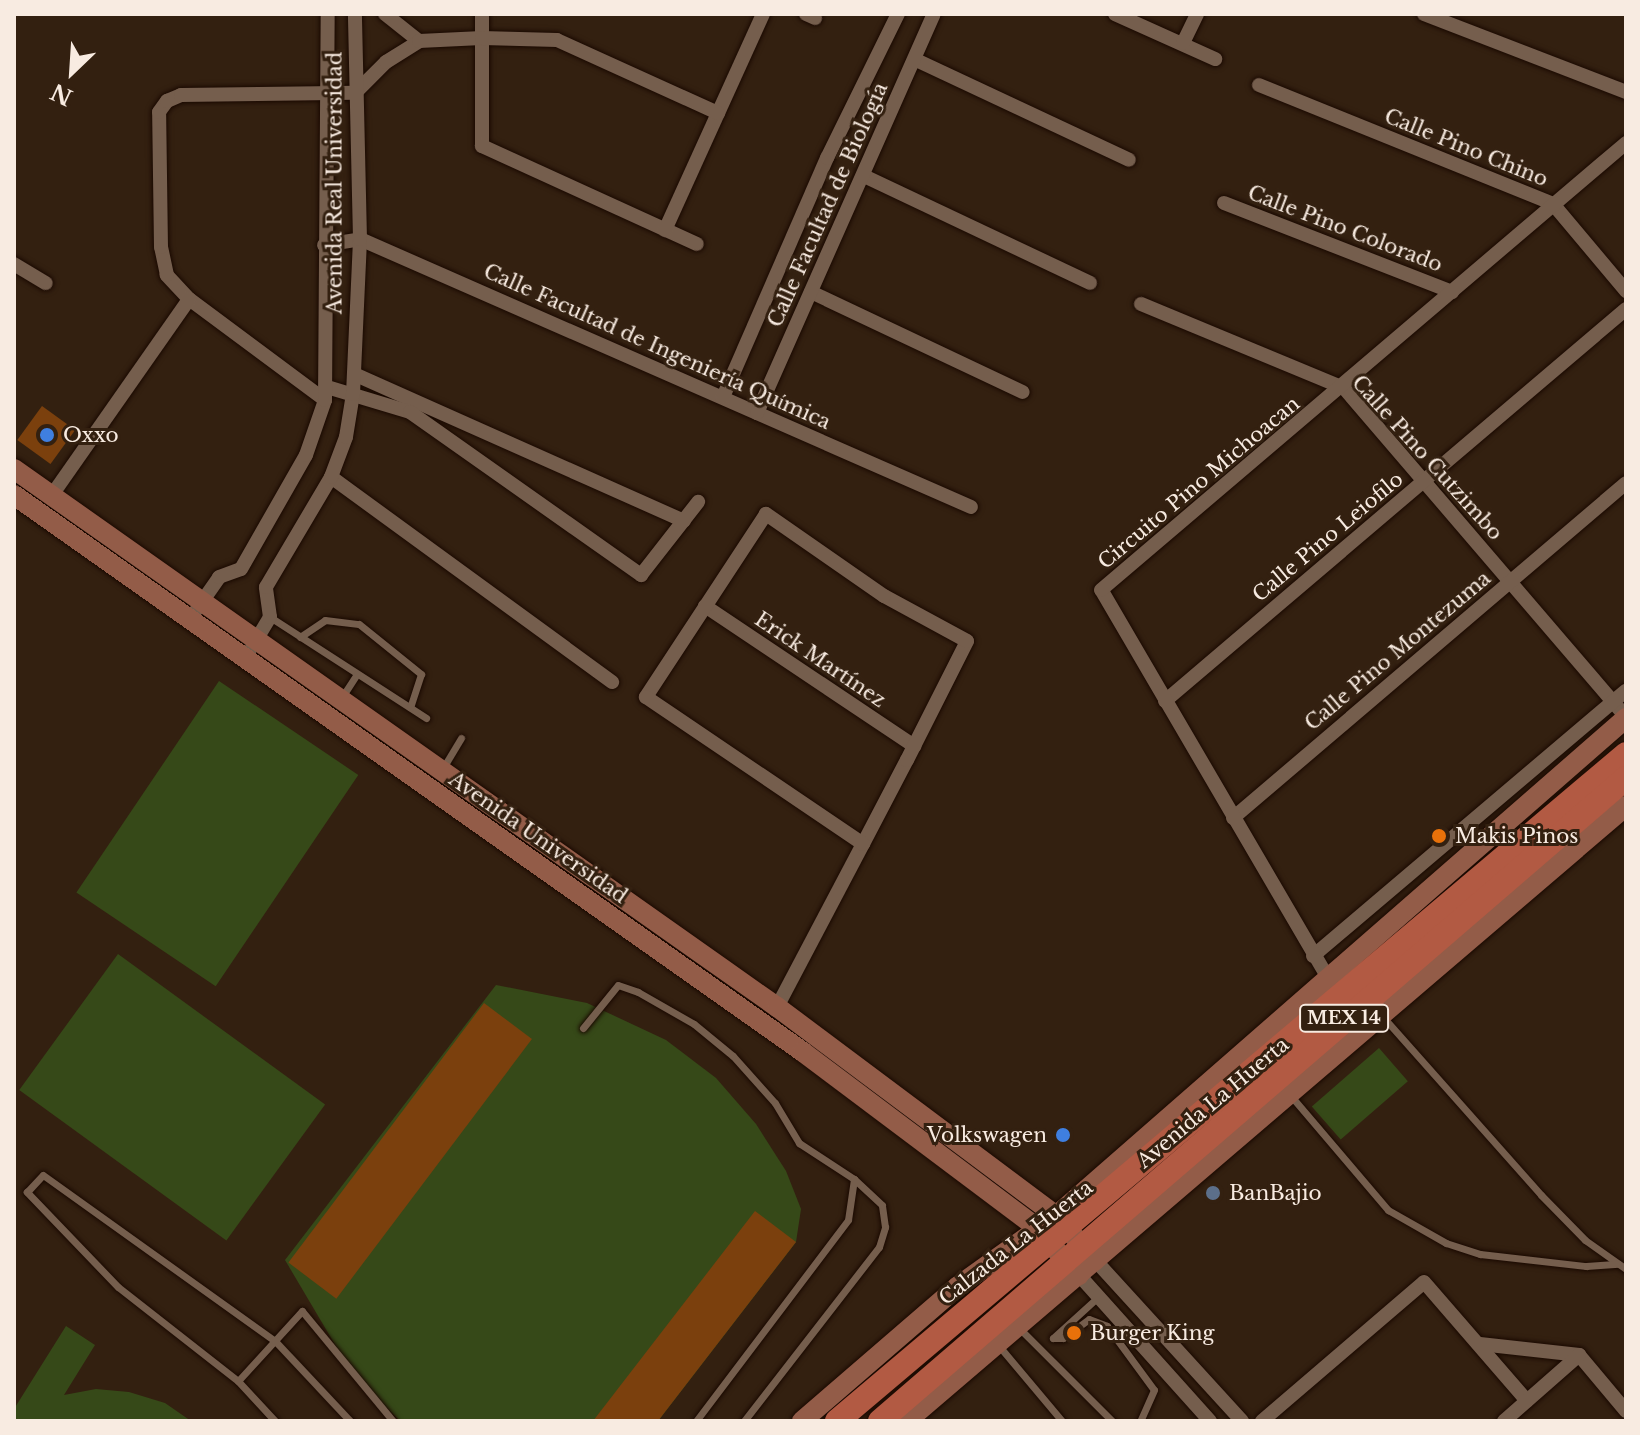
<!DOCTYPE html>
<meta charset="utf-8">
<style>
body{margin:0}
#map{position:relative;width:1640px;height:1435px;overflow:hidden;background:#332010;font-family:"Libre Baskerville",serif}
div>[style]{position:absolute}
.green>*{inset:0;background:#364918;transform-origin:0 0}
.building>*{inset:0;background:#7b400d;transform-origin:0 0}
.roads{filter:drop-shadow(0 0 2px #1a0900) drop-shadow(0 0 2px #1a0900)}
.lane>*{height:7px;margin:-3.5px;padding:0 3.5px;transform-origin:3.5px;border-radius:3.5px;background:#755e4d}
.street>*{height:14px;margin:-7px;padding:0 7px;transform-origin:7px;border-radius:7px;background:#755e4d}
.secondary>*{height:20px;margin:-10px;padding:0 10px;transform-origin:10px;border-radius:10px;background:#935c48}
.primary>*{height:24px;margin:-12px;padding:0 12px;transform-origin:12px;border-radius:12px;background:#b25a43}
.dots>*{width:22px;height:22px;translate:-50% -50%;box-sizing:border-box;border:4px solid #332010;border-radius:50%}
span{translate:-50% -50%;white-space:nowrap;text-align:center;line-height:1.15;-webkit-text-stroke:6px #332010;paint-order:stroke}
.shield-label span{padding:2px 6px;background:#332010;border:2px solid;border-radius:6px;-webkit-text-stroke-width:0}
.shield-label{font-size:18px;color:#f8ebe1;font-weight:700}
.street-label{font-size:20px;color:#f8ebe1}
.poi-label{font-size:20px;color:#f8ebe1}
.left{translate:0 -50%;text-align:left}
.right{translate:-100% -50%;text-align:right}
.frame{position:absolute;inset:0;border:16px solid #f8ebe1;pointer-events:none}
.north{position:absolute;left:32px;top:32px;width:80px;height:80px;-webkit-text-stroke:6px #332010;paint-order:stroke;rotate:205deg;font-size:22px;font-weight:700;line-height:32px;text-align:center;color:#f8ebe1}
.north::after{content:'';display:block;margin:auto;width:28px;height:36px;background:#f8ebe1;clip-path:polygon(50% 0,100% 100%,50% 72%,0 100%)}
</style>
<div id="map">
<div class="green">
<div style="left:219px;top:681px;width:168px;height:255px;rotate:34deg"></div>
<div style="left:118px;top:954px;width:256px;height:168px;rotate:36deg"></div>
<div style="clip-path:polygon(496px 985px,587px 1003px,666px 1040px,716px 1078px,756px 1124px,786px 1171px,801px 1209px,796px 1242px,658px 1421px,400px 1421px,350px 1370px,285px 1260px)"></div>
<div style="left:1379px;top:1048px;width:44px;height:89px;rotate:49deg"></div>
<div style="clip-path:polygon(66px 1326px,95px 1345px,64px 1395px,96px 1389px,129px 1392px,165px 1403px,191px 1421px,14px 1421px,14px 1409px)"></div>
</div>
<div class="building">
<div style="left:42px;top:406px;width:41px;height:42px;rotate:36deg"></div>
<div style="left:484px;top:1003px;width:60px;height:325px;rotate:37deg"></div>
<div style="clip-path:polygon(755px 1211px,796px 1242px,658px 1421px,593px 1421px)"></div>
</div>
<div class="roads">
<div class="lane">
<div style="left:270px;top:617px;width:186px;rotate:32.9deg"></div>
<div style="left:300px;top:637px;width:30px;rotate:-34deg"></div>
<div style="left:325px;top:620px;width:34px;rotate:7deg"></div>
<div style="left:359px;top:624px;width:80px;rotate:38.9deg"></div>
<div style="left:421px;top:674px;width:35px;rotate:108deg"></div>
<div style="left:342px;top:697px;width:27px;rotate:-57deg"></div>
<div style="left:443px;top:768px;width:35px;rotate:-59deg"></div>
<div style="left:1384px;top:1018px;width:237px;rotate:48.4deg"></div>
<div style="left:1541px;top:1195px;width:63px;rotate:45.6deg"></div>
<div style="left:1585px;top:1240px;width:50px;rotate:35.3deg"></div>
<div style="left:583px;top:1028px;width:55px;rotate:-50.9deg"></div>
<div style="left:618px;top:985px;width:21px;rotate:19deg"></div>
<div style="left:638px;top:992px;width:64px;rotate:29.7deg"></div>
<div style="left:694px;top:1024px;width:50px;rotate:39.4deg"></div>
<div style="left:733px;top:1056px;width:63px;rotate:48.2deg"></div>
<div style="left:775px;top:1103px;width:47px;rotate:59deg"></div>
<div style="left:799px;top:1143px;width:66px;rotate:33.2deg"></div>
<div style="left:854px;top:1179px;width:41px;rotate:98.3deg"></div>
<div style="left:848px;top:1220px;width:252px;rotate:127.1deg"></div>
<div style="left:1291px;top:1096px;width:150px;rotate:49.6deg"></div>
<div style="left:1388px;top:1210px;width:67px;rotate:29.6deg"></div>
<div style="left:1446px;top:1243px;width:36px;rotate:18deg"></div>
<div style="left:1480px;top:1254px;width:107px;rotate:6.5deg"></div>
<div style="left:1586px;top:1266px;width:32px;rotate:-4deg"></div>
<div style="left:1098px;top:1297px;width:61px;rotate:137.7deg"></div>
<div style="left:1053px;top:1338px;width:10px"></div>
<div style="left:1063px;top:1338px;width:32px;rotate:-36deg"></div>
<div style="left:1089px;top:1319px;width:19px;rotate:21deg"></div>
<div style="left:1107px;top:1326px;width:79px;rotate:53.7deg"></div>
<div style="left:1154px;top:1390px;width:34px;rotate:114deg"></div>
<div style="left:1019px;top:1328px;width:132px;rotate:45deg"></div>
<div style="left:999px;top:1346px;width:98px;rotate:50deg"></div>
<div style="left:238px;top:1381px;width:95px;rotate:-47.6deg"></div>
<div style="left:302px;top:1311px;width:143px;rotate:50.4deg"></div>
<div style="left:275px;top:1421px;width:54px;rotate:-132.8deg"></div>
<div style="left:238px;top:1381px;width:152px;rotate:-141.9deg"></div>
<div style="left:118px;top:1287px;width:132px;rotate:-133.8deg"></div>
<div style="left:27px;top:1192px;width:23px;rotate:-47deg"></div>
<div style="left:43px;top:1175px;width:285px;rotate:35.6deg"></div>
<div style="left:275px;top:1341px;width:110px;rotate:46.8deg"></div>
<div style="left:744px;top:1421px;width:220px;rotate:-52.2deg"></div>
<div style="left:879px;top:1247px;width:21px;rotate:-73deg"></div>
<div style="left:885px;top:1227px;width:22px;rotate:-98deg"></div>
<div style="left:882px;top:1205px;width:38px;rotate:-137deg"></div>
</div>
<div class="street">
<div style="left:385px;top:14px;width:43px;rotate:38.5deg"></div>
<div style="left:482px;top:14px;width:132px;rotate:90deg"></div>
<div style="left:482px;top:146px;width:236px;rotate:24.5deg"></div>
<div style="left:806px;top:14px;width:10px;rotate:24deg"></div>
<div style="left:1115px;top:14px;width:110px;rotate:24.2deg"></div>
<div style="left:1424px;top:14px;width:217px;rotate:21.1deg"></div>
<div style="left:1183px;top:43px;width:32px;rotate:-64deg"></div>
<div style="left:916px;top:60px;width:235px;rotate:25.1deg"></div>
<div style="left:1259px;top:85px;width:317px;rotate:22deg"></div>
<div style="left:1553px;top:204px;width:114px;rotate:50deg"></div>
<div style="left:864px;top:176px;width:250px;rotate:25.3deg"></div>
<div style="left:1224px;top:203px;width:245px;rotate:21.3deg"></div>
<div style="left:665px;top:230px;width:237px;rotate:-65.6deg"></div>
<div style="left:324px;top:245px;width:36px;rotate:-9deg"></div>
<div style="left:360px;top:239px;width:667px;rotate:23.68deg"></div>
<div style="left:14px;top:264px;width:37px;rotate:31deg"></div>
<div style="left:811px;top:292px;width:234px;rotate:25.3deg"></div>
<div style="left:1141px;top:304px;width:220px;rotate:22.5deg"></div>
<div style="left:1344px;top:388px;width:433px;rotate:49.4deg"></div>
<div style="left:354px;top:374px;width:361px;rotate:24deg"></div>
<div style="left:327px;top:387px;width:87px;rotate:16.8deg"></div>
<div style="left:410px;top:412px;width:283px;rotate:35.2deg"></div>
<div style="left:641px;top:575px;width:93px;rotate:-52deg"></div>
<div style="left:723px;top:397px;width:261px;rotate:-66.5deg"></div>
<div style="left:827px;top:158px;width:161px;rotate:-63.8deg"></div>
<div style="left:325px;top:400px;width:169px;rotate:-143.4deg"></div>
<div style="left:189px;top:299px;width:33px;rotate:-133deg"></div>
<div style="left:167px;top:275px;width:29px;rotate:-102deg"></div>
<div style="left:161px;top:247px;width:135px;rotate:-90.8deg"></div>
<div style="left:159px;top:112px;width:14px;rotate:-54deg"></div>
<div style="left:167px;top:101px;width:15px;rotate:-23deg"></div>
<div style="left:181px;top:95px;width:174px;rotate:-0.7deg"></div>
<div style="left:355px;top:93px;width:44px;rotate:-45deg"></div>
<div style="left:386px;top:62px;width:39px;rotate:-32deg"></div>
<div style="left:419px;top:41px;width:63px;rotate:-2.7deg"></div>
<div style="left:482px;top:38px;width:75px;rotate:1.5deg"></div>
<div style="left:557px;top:40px;width:177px;rotate:24.4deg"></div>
<div style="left:757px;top:413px;width:436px;rotate:-66.1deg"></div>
<div style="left:331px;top:477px;width:348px;rotate:36.1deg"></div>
<div style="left:52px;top:495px;width:239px;rotate:-55deg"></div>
<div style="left:705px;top:606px;width:252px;rotate:33.8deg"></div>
<div style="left:197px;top:609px;width:39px;rotate:-55deg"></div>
<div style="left:219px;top:577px;width:23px;rotate:-20deg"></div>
<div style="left:241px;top:569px;width:131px;rotate:-60.3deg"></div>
<div style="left:306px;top:455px;width:58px;rotate:-70.9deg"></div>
<div style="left:325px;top:400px;width:386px;rotate:-89.6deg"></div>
<div style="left:252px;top:647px;width:35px;rotate:-59deg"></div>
<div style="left:270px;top:617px;width:30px;rotate:-98deg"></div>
<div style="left:266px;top:587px;width:128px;rotate:-59.4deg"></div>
<div style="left:331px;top:477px;width:43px;rotate:-69.4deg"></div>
<div style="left:346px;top:437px;width:44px;rotate:-80.8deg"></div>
<div style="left:353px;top:394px;width:155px;rotate:-87.4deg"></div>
<div style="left:360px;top:239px;width:225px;rotate:-91.3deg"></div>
<div style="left:1165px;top:701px;width:605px;rotate:-40.38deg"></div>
<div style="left:1233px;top:818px;width:516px;rotate:-40.44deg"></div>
<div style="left:1313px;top:956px;width:410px;rotate:-40.3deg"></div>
<div style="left:1331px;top:983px;width:455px;rotate:-120.3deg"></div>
<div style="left:1101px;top:590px;width:690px;rotate:-40.41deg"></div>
<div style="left:777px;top:1007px;width:184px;rotate:-62.2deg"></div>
<div style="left:863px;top:844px;width:95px;rotate:-62.4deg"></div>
<div style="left:907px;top:760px;width:133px;rotate:-63.2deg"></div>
<div style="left:967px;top:641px;width:94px;rotate:-151.5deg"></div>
<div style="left:884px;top:596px;width:144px;rotate:-145.2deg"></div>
<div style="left:766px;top:514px;width:219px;rotate:123.3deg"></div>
<div style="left:646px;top:697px;width:262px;rotate:34.1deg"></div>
<div style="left:1095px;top:1260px;width:218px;rotate:47.6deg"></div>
<div style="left:1079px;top:1275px;width:196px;rotate:48.1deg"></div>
<div style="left:1480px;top:1344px;width:100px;rotate:6.3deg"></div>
<div style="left:1579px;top:1355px;width:73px;rotate:50deg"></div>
<div style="left:1262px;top:1421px;width:213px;rotate:-40.6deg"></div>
<div style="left:1424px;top:1282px;width:157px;rotate:49.1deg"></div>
<div style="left:1504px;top:1421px;width:100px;rotate:-41.3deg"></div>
</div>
<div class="secondary">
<div style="left:14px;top:469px;width:934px;rotate:35.19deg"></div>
<div style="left:777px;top:1007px;width:349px;rotate:36.8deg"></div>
<div style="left:1056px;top:1216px;width:59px;rotate:48.4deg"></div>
<div style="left:14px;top:495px;width:966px;rotate:35.22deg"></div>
<div style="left:803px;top:1052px;width:288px;rotate:36.9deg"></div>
<div style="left:1033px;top:1225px;width:68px;rotate:47.4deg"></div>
<div style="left:802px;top:1421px;width:205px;rotate:-40.8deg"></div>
<div style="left:957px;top:1287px;width:122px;rotate:-35.6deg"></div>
<div style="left:1056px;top:1216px;width:757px;rotate:-41.14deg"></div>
<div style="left:907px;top:1421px;width:946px;rotate:-40.54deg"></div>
</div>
<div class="primary">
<div style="left:837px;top:1421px;width:1033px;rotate:-40.21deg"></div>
<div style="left:880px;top:1421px;width:985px;rotate:-40.76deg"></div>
</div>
</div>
<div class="dots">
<div style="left:47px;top:435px;background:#3f7fe0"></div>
<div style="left:1439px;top:836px;background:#e8710a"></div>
<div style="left:1063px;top:1135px;background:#3f7fe0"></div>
<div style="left:1213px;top:1193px;background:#5c6f8a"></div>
<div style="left:1074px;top:1333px;background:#e8710a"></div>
</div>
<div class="shield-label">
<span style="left:1344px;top:1018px">MEX 14</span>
</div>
<div class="street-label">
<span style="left:1466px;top:148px;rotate:22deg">Calle Pino Chino</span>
<span style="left:335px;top:183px;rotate:-90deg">Avenida Real Universidad</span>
<span style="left:828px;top:205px;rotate:-66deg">Calle Facultad de Biología</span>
<span style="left:1345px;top:229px;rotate:21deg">Calle Pino Colorado</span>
<span style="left:657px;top:347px;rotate:24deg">Calle Facultad de Ingenierίa Quίmica</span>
<span style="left:1427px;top:458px;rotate:48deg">Calle Pino Cutzimbo</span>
<span style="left:1199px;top:483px;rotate:-40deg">Circuito Pino Michoacan</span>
<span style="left:1328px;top:537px;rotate:-40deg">Calle Pino Leiofilo</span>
<span style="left:1398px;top:651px;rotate:-40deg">Calle Pino Montezuma</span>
<span style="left:820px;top:660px;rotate:34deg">Erick Martínez</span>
<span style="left:538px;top:838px;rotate:35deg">Avenida Universidad</span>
<span style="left:1213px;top:1103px;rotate:-40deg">Avenida La Huerta</span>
<span style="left:1016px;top:1243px;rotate:-38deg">Calzada La Huerta</span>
</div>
<div class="poi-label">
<span class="left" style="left:63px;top:435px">Oxxo</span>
<span class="left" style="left:1455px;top:836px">Makis Pinos</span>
<span class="right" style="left:1047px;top:1135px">Volkswagen</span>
<span class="left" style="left:1229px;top:1193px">BanBajio</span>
<span class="left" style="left:1090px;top:1333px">Burger King</span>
</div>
<div class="frame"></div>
<div class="north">N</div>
</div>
